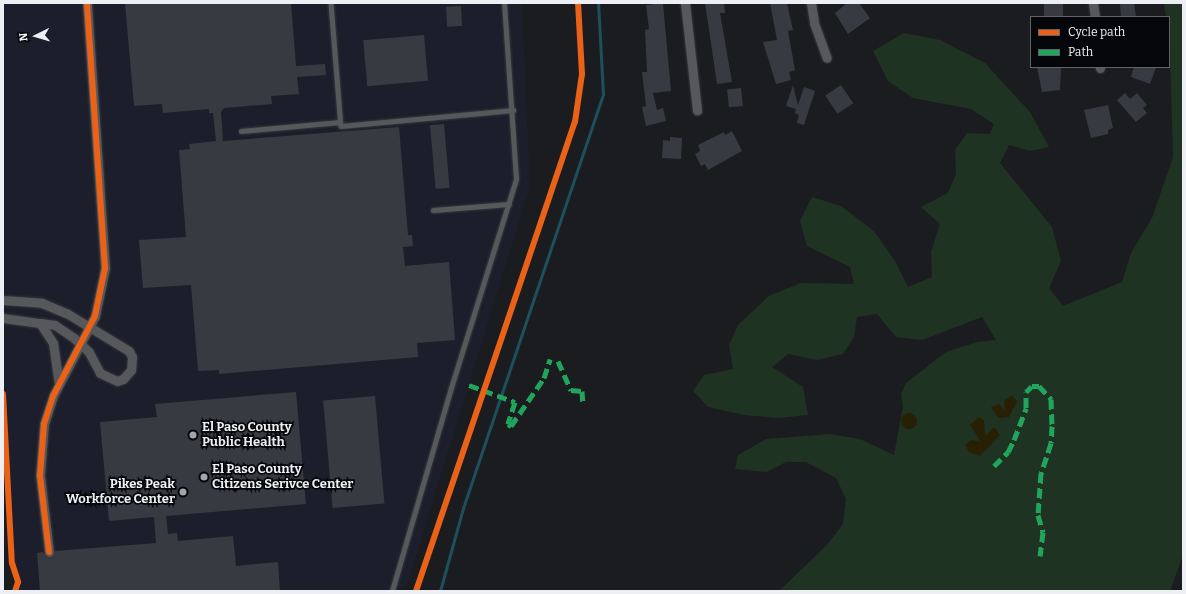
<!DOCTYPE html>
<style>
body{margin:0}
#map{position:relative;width:1186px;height:594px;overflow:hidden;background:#1b1c20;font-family:Bitter,serif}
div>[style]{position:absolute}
.built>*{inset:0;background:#1c1f2b}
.green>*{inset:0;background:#1f3322}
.sand>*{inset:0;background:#282005}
.round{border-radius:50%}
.stream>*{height:3px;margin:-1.5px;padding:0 1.5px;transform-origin:1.5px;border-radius:1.5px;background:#1d505c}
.building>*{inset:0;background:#383a41;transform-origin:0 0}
.roads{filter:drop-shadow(0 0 1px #38383c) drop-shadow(0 0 1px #38383c)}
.lane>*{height:4.5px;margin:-2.25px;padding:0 2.25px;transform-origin:2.25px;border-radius:2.25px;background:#57585c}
.street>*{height:9px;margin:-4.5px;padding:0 4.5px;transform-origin:4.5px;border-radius:4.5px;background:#57585c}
.quiet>*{height:5px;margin-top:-2.5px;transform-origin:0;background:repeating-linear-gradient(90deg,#20a55d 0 10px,transparent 0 15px)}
.cycleway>*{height:6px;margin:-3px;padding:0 3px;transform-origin:3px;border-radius:3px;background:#ea6118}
.dots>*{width:11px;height:11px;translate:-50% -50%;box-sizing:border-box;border:2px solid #050609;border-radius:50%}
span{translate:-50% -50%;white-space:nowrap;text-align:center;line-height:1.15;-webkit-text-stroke:3.5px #050609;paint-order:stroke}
.poi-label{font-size:13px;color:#edeff5;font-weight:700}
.left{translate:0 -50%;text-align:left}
.right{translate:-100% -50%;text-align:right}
.frame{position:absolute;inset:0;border:4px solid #edeff5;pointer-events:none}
.legend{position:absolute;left:1030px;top:16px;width:140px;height:52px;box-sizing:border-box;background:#050609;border:1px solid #626367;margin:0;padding:5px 7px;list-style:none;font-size:12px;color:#edeff5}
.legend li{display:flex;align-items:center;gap:8px;height:20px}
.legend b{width:20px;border:1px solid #626367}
.north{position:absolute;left:16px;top:16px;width:40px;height:40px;-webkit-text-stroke:3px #050609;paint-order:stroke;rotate:265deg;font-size:11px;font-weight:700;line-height:16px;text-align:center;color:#edeff5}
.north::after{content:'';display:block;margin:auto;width:14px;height:18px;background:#edeff5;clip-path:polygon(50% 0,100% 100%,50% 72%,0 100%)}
</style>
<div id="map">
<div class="built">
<div style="clip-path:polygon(3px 3px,522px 3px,530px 186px,407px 585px,393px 591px,16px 591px,3px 423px)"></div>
</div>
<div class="green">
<div style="clip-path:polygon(1164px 3px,1183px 3px,1183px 555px,1170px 591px,779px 591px,827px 545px,843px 524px,846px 499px,836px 478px,806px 462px,786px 462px,767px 472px,735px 469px,738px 455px,766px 439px,830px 434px,860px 439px,894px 455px,903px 406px,901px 394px,906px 383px,946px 352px,977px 342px,996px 340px,982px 317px,922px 340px,896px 337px,877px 314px,857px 317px,854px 337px,843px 354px,817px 360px,788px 354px,772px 367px,803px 387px,808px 415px,779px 418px,744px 415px,708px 407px,693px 391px,704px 375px,733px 369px,729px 345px,738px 325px,769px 296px,801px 283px,854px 284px,850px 267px,807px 246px,800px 221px,812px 197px,841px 206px,874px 231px,895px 261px,908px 287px,932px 277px,931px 252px,940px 224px,921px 207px,948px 193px,956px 174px,955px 150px,967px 133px,990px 134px,994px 124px,971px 109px,913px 98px,888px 81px,873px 51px,904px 33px,940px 40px,985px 63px,1030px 112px,1049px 147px,1030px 151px,1009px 145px,1000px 163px,1052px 227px,1061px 261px,1049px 288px,1063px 306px,1122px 282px,1131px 253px,1152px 218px,1173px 157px,1169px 17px,1166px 17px)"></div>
</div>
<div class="sand">
<div style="clip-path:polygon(1012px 396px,1017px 401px,1009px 417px,998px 418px,991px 407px,999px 404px,1005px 410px,1004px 400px)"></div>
<div class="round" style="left:901px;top:413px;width:16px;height:16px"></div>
<div style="clip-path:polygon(979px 417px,984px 420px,985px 436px,994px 427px,1000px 435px,980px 456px,969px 452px,965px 445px,971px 440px,981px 442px,970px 425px)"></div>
</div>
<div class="stream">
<div style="left:440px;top:591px;width:86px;rotate:-74.5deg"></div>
<div style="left:463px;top:508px;width:437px;rotate:-71.3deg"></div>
<div style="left:603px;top:94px;width:91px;rotate:-93.1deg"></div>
</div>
<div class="building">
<div style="clip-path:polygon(125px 3px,291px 3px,296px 66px,325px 64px,326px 75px,297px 77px,299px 94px,271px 96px,272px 104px,224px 108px,221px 112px,223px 141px,399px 127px,408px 235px,412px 235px,413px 246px,403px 247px,405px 266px,449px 262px,455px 340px,417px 343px,418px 357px,219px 374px,219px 370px,198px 371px,191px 285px,143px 288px,139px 240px,186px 237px,179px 150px,190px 149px,189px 144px,216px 141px,213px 113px,209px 113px,209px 109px,163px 113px,162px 104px,134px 106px)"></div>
<div style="clip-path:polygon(663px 3px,671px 91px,653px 93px,657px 110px,663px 108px,666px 121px,646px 126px,642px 107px,646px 106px,642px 72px,647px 72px,645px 30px,649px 29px,646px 5px)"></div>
<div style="clip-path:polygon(705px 3px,724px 3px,725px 13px,720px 13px,732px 82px,717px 84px)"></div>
<div style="clip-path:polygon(770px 3px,787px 3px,793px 30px,788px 31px,795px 70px,789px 72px,791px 80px,776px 84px,763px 42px,777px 40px)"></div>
<div style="clip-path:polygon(847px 3px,859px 3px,870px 18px,848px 34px,835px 13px)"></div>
<div style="left:1044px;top:3px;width:19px;height:14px"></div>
<div style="clip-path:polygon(1134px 3px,1136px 17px,1121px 17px,1120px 4px)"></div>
<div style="left:461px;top:6px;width:20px;height:15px;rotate:87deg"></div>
<div style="left:424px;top:35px;width:46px;height:61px;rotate:85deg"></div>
<div style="clip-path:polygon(1037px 67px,1061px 67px,1060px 90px,1042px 92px)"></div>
<div style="clip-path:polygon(1134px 67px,1156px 67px,1150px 84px,1131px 77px)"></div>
<div style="clip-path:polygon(793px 85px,798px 105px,804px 87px,815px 91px,804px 125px,797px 123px,799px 115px,795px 113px,796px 109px,786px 106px)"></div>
<div style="left:841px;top:85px;width:22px;height:19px;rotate:56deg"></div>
<div style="left:741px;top:88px;width:18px;height:14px;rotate:84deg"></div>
<div style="clip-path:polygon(1125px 93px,1130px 99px,1137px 93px,1147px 105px,1143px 108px,1147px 113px,1136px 122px,1117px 100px)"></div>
<div style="clip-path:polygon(1108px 105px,1113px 128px,1108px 130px,1108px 134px,1091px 138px,1084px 110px)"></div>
<div style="left:444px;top:124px;width:64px;height:14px;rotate:85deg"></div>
<div style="clip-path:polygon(732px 131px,742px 151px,708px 170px,705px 164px,701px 166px,695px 154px,700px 151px,698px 145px,724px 132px,725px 135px)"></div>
<div style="clip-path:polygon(670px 137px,682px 138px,681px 159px,662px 158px,663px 140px,670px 141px)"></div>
<div style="clip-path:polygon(296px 392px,306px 504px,166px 516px,168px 534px,177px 533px,178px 541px,233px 536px,236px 566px,278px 562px,280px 591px,40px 591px,37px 553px,43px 552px,49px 558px,55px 551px,156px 543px,154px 517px,109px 521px,100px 422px,157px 417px,155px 404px)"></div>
<div style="left:375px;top:396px;width:108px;height:52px;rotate:85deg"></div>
</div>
<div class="roads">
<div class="lane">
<div style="left:331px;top:3px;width:123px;rotate:85.4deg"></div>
<div style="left:341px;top:126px;width:173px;rotate:-5.3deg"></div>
<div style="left:241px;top:131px;width:99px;rotate:-5.2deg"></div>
<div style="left:433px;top:210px;width:76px;rotate:-4.5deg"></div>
<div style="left:392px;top:591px;width:211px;rotate:-73.8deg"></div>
<div style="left:451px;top:388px;width:219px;rotate:-72.7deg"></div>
<div style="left:516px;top:179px;width:176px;rotate:-93.9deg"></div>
</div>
<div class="street">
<div style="left:685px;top:3px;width:108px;rotate:83.6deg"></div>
<div style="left:811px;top:3px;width:20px;rotate:81deg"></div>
<div style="left:814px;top:23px;width:37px;rotate:70deg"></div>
<div style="left:1093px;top:3px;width:14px;rotate:82deg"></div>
<div style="left:1100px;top:67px;width:1px;rotate:90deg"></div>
<div style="left:3px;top:300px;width:39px;rotate:4deg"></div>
<div style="left:42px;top:303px;width:28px;rotate:23deg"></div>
<div style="left:68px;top:314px;width:71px;rotate:31.2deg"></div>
<div style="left:129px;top:351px;width:7px;rotate:63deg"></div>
<div style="left:132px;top:357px;width:13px;rotate:94deg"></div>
<div style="left:131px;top:370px;width:12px;rotate:132deg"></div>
<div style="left:123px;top:379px;width:6px;rotate:162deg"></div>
<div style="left:117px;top:381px;width:19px;rotate:-155deg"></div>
<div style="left:100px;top:373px;width:24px;rotate:-118deg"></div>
<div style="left:89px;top:352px;width:21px;rotate:-137deg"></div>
<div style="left:74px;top:338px;width:23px;rotate:-146deg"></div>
<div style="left:55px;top:325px;width:15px;rotate:-172deg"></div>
<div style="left:3px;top:318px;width:37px;rotate:8deg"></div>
<div style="left:40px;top:323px;width:24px;rotate:57deg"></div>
<div style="left:53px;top:343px;width:41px;rotate:81.7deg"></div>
<div style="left:49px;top:552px;width:78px;rotate:-96.7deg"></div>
<div style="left:40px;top:475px;width:51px;rotate:-85.5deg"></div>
<div style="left:44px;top:424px;width:29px;rotate:-72deg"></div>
<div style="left:53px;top:396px;width:90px;rotate:-62.3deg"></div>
<div style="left:95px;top:316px;width:49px;rotate:-78.2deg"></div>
<div style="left:105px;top:268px;width:266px;rotate:-93.9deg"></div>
</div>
</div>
<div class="quiet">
<div style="left:558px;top:361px;width:32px;rotate:66deg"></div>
<div style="left:571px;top:390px;width:11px;rotate:5deg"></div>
<div style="left:582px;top:391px;width:14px;rotate:86deg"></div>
<div style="left:469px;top:385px;width:49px;rotate:20.3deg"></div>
<div style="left:515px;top:402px;width:23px;rotate:108deg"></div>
<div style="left:508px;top:424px;width:4px;rotate:34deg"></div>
<div style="left:511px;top:426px;width:58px;rotate:-55.5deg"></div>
<div style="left:544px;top:378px;width:20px;rotate:-72deg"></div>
<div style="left:994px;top:466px;width:20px;rotate:-45deg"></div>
<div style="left:1008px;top:452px;width:13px;rotate:-63deg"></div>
<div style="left:1014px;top:440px;width:34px;rotate:-69deg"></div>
<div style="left:1026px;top:408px;width:16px;rotate:-90deg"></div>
<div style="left:1026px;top:392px;width:8px;rotate:-45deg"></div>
<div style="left:1032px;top:386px;width:7px"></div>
<div style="left:1039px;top:386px;width:18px;rotate:47deg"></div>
<div style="left:1051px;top:399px;width:27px;rotate:88deg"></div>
<div style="left:1052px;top:426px;width:17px;rotate:93deg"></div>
<div style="left:1051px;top:443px;width:32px;rotate:108deg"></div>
<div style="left:1041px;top:473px;width:42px;rotate:94.1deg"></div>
<div style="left:1038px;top:515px;width:18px;rotate:74deg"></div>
<div style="left:1043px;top:532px;width:24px;rotate:97deg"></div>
</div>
<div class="cycleway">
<div style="left:3px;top:394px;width:169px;rotate:87deg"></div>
<div style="left:12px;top:563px;width:20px;rotate:72deg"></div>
<div style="left:18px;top:582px;width:9px;rotate:108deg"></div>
<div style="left:49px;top:552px;width:78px;rotate:-96.7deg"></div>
<div style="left:40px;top:475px;width:51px;rotate:-85.5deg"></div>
<div style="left:44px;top:424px;width:29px;rotate:-72deg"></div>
<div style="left:53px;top:396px;width:90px;rotate:-62.3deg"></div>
<div style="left:95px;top:316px;width:49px;rotate:-78.2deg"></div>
<div style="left:105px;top:268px;width:266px;rotate:-93.9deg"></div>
<div style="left:416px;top:591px;width:495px;rotate:-71.3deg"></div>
<div style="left:575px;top:122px;width:49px;rotate:-81.7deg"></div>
<div style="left:582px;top:74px;width:71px;rotate:-93.2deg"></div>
</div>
<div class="dots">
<div style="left:193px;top:435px;background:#a4a5aa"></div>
<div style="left:204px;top:477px;background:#a4a5aa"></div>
<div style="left:183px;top:492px;background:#a4a5aa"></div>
</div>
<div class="poi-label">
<span class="left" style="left:202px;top:435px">El Paso County<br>Public Health</span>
<span class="left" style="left:212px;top:477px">El Paso County<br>Citizens Serivce Center</span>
<span class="right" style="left:175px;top:492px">Pikes Peak<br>Workforce Center</span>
</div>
<div class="frame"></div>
<ul class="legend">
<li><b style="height:5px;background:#ea6118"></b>Cycle path</li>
<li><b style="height:5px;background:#20a55d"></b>Path</li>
</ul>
<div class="north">N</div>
</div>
